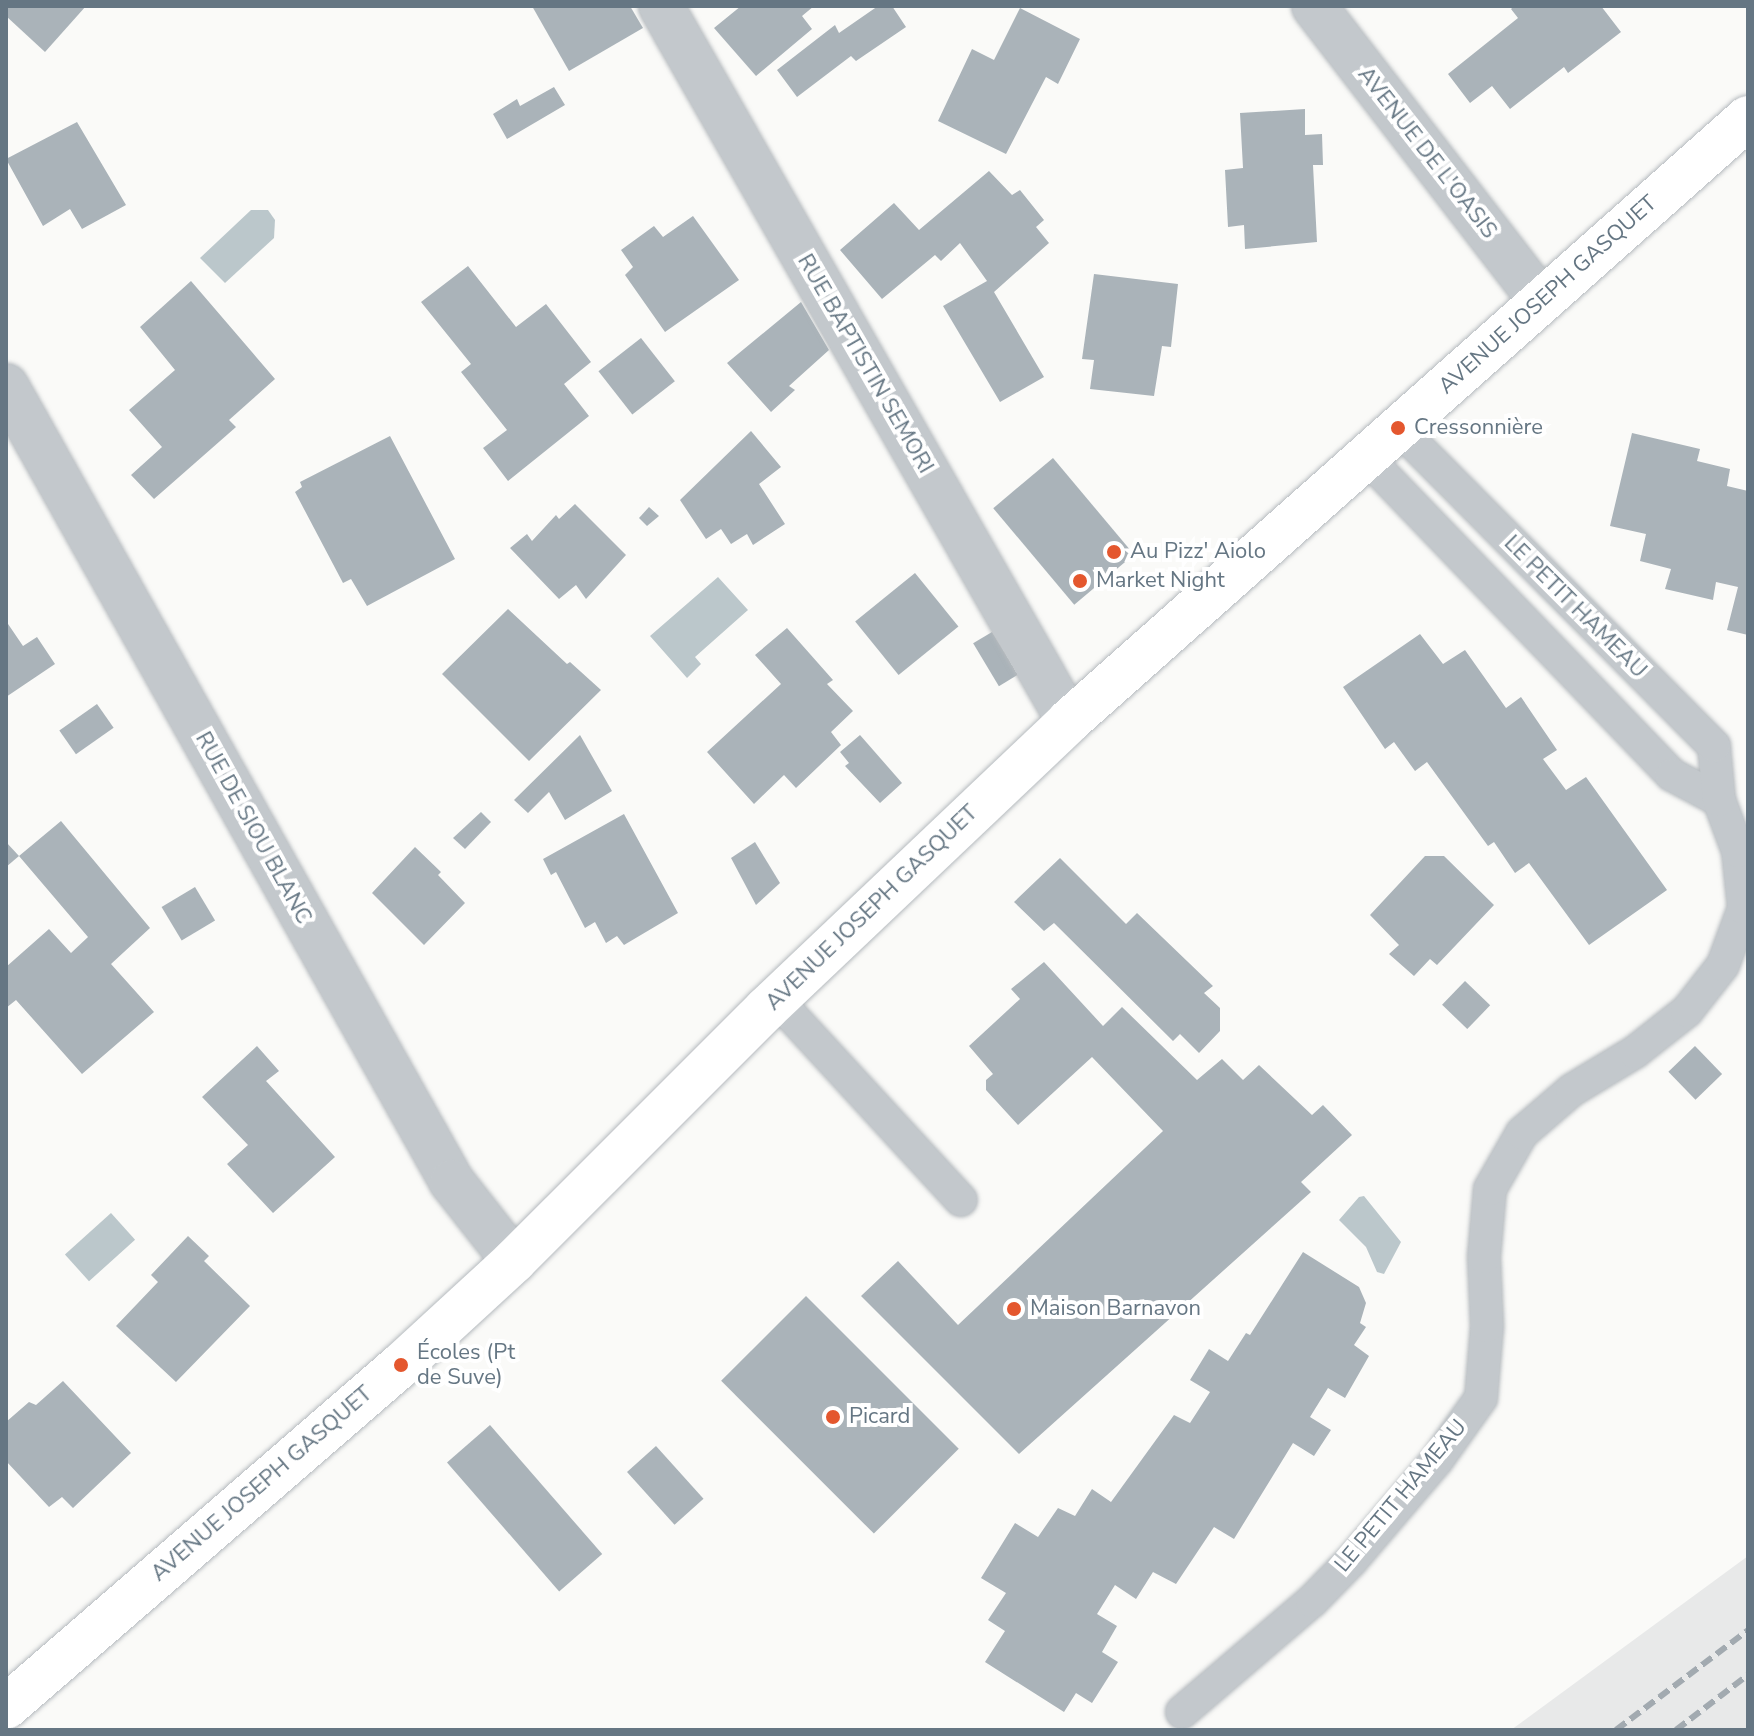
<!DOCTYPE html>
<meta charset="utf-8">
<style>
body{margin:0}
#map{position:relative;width:1754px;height:1736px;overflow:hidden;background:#fafaf8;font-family:"Nunito Sans",sans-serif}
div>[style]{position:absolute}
.built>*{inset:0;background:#e8e9e9}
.water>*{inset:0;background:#bbc7cb;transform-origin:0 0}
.building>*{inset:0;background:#aab3b9;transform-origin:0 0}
.roads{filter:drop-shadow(0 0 2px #b5babe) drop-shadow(0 0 2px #b5babe)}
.lane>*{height:32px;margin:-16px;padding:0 16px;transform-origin:16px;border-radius:16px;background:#c3c8cc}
.street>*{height:44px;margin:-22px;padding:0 22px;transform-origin:22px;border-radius:22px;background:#c3c8cc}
.primary>*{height:44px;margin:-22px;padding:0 22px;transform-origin:22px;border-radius:22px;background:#fff}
.rail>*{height:6px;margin-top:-3px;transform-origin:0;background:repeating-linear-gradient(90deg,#a2aab0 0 12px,transparent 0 18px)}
.dots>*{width:22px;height:22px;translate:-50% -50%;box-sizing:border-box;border:4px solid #fff;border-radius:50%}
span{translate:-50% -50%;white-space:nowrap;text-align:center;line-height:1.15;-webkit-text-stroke:8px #fff;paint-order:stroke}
.street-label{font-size:22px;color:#657683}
.poi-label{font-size:22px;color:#657683}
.left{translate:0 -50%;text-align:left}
.frame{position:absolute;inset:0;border:8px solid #657683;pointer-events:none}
</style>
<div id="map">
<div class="built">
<div style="clip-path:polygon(1748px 1556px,1747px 1730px,1511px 1730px)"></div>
</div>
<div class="water">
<div style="clip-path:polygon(251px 210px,268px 210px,275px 220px,274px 238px,225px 283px,200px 258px)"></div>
<div style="clip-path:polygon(718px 577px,748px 610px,695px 657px,701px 664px,687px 678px,650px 636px)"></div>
<div style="clip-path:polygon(1364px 1196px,1401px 1242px,1384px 1274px,1377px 1272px,1366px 1247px,1339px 1220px,1359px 1197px)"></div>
<div style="left:111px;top:1213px;width:36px;height:62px;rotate:48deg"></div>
</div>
<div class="building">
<div style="clip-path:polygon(6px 6px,86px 6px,45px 52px,6px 16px)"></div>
<div style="clip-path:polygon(532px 6px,630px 6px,643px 28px,569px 71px)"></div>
<div style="clip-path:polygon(741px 6px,814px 6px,802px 16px,812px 29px,756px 76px,714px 28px)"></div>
<div style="clip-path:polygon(878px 6px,892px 6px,906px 27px,856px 61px,851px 56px,797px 97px,777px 70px,835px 25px,839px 33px)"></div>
<div style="clip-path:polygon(1514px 6px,1601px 6px,1621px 32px,1568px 73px,1564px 67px,1510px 109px,1492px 86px,1470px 103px,1448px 74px,1518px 18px,1511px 9px)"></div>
<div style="clip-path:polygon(1020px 8px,1080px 39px,1058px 84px,1046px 77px,1006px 154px,938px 121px,972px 49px,994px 60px)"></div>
<div style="clip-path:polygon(554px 87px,565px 105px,507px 139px,493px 114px,517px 99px,520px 106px)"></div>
<div style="clip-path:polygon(1305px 109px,1305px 135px,1322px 134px,1323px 165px,1313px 165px,1317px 242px,1245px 249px,1244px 225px,1228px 227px,1225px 170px,1243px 168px,1240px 113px)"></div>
<div style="clip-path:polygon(77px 122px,126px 205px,82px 229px,70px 209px,43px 226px,6px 159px)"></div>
<div style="clip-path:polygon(989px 171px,1012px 195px,1020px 190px,1044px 220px,1036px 227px,1049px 243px,994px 292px,1044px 377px,1000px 402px,943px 306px,987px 281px,960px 243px,941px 261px,935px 255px,882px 299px,840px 250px,894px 203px,919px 230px)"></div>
<div style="clip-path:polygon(693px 216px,739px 280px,665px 332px,625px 275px,633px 267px,621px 250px,654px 226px,663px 237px)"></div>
<div style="clip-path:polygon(468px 266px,516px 327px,546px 304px,591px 362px,564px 384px,589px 416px,508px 481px,483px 448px,507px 430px,461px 372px,471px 364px,421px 302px)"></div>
<div style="clip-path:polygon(1094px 274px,1178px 284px,1171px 347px,1162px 346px,1154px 396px,1090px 389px,1094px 360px,1082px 359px)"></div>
<div style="clip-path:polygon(191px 281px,275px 379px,229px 420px,236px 427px,154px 499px,131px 475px,162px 447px,129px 410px,175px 370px,140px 327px)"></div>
<div style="clip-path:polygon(801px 302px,829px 350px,789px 386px,795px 390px,771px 412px,727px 363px)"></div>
<div style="left:641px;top:338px;width:55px;height:54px;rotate:52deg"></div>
<div style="clip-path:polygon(751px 431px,781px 467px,759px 484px,785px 524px,753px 545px,747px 534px,731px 544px,721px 529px,706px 539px,680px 500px)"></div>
<div style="clip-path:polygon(1632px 433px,1700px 449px,1697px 461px,1730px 469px,1727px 486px,1748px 491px,1748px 635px,1727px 630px,1738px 587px,1716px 582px,1713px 600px,1665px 589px,1671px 569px,1640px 561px,1646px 534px,1610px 526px)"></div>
<div style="clip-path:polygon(390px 436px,455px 559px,367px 606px,351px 579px,343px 583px,295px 492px,302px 487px,300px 482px)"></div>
<div style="left:1053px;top:458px;width:126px;height:78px;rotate:50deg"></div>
<div style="clip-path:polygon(575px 504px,626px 555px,586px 599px,576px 585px,559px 599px,510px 548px,527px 534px,532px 541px,556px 515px,559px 519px)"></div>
<div style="clip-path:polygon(649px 507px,659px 516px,647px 526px,639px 518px)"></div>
<div style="left:915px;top:573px;width:69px;height:77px;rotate:51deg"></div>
<div style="clip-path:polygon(508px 609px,567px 664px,570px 662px,601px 690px,529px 761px,442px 674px)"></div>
<div style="clip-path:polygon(6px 621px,23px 646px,37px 637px,55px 664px,6px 697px)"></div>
<div style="clip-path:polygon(787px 628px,833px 680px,827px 684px,853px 711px,831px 732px,841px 745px,796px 788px,784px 775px,754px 804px,707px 752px,781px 684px,755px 655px)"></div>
<div style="left:992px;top:632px;width:50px;height:22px;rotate:59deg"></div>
<div style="clip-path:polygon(1420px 634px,1443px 664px,1465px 650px,1506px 708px,1521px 697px,1557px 750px,1543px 759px,1566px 790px,1586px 777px,1667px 890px,1589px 945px,1529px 863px,1515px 873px,1494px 842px,1488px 846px,1427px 762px,1415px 771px,1394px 742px,1385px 749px,1343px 687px)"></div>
<div style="left:97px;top:704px;width:29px;height:46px;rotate:55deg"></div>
<div style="clip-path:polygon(580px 735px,612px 791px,565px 820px,549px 792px,528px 813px,514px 800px)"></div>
<div style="clip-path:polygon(860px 735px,902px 783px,880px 803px,845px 766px,849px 763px,840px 752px)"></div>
<div style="clip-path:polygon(481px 812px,491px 822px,465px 849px,453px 838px)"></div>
<div style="clip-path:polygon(624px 814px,678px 913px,624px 945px,617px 936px,606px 943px,595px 922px,585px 928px,556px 872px,551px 875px,543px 859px)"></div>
<div style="clip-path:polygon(61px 821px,150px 928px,111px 964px,154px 1012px,82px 1074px,16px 1000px,6px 1008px,6px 967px,49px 929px,71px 953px,88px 937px,19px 856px)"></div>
<div style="clip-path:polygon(6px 842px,19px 856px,6px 867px)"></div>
<div style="clip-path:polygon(755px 842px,780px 883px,756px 905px,731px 858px)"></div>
<div style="clip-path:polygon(415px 847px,441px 872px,438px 875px,465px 903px,424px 945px,372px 893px)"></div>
<div style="clip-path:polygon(1425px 856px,1444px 856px,1494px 905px,1437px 965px,1430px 959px,1414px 976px,1389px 954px,1399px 945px,1370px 915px)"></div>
<div style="clip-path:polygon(1060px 858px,1126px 924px,1137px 913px,1213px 986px,1204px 993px,1220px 1008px,1220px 1031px,1199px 1053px,1180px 1034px,1173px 1041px,1054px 923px,1044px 931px,1014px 902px)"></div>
<div style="left:195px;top:887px;width:39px;height:39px;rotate:59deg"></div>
<div style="clip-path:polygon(1044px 962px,1103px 1026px,1122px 1007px,1197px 1080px,1222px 1059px,1243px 1080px,1259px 1065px,1312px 1115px,1323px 1105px,1352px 1135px,1301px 1182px,1311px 1192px,1019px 1454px,861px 1296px,898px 1261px,958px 1325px,1163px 1131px,1092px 1057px,1018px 1125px,986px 1090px,986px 1080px,993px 1074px,969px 1046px,1020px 999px,1011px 989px)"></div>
<div style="left:1465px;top:981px;width:35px;height:33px;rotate:44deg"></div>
<div style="clip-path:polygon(257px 1046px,279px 1071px,266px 1081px,335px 1157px,273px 1213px,227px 1164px,248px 1145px,202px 1097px)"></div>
<div style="left:1695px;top:1046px;width:39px;height:37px;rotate:46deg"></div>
<div style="clip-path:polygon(188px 1236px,209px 1256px,204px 1261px,250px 1306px,176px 1382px,116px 1326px,158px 1282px,151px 1275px)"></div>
<div style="clip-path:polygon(1303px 1252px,1359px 1287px,1366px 1303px,1360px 1323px,1366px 1327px,1354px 1345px,1369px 1356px,1345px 1398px,1328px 1388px,1310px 1417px,1331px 1430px,1314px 1456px,1293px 1443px,1234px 1539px,1214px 1527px,1176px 1584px,1153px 1572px,1136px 1599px,1115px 1585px,1097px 1614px,1117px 1626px,1102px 1652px,1118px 1662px,1092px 1703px,1076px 1693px,1064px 1712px,985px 1662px,1005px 1631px,988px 1620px,1006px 1593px,981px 1578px,1015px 1523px,1038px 1537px,1058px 1508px,1075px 1516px,1092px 1489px,1111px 1502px,1174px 1415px,1190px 1423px,1210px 1392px,1190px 1380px,1209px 1349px,1228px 1361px,1246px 1333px,1250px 1335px)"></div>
<div style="left:806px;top:1296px;width:216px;height:120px;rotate:45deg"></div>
<div style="clip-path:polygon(63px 1381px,131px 1453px,73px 1508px,62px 1497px,49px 1507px,6px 1461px,6px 1422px,29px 1402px,36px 1405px)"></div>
<div style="left:490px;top:1425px;width:171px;height:57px;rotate:49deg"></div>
<div style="left:656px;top:1446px;width:71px;height:39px;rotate:48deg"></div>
</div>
<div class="roads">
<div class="lane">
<div style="left:1366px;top:457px;width:441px;rotate:46.1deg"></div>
<div style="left:1672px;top:775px;width:53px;rotate:28deg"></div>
<div style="left:776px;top:999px;width:273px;rotate:47.4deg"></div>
<div style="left:1182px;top:1712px;width:171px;rotate:-40.5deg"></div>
<div style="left:1312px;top:1601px;width:57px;rotate:-45.7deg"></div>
<div style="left:1352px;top:1560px;width:131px;rotate:-49.6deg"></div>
<div style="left:1437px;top:1460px;width:76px;rotate:-54.6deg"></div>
<div style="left:1481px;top:1398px;width:72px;rotate:-85.2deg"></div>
<div style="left:1487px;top:1326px;width:69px;rotate:-92.5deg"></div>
<div style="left:1484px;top:1257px;width:68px;rotate:-85deg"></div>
<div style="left:1490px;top:1189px;width:64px;rotate:-60.3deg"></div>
<div style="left:1522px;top:1133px;width:66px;rotate:-40.7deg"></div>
<div style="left:1572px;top:1090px;width:74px;rotate:-31.1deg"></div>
<div style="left:1635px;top:1052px;width:66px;rotate:-38.3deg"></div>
<div style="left:1687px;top:1011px;width:58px;rotate:-52deg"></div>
<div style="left:1723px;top:965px;width:61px;rotate:-69.8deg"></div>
<div style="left:1744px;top:908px;width:57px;rotate:-96deg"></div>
<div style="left:1738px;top:851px;width:54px;rotate:-110.4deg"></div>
<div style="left:1719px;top:800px;width:54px;rotate:-95.3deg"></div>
<div style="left:1714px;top:746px;width:448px;rotate:-134.8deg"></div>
</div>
<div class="street">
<div style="left:661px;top:6px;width:823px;rotate:60.29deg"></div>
<div style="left:1314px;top:6px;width:372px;rotate:52.4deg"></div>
<div style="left:6px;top:386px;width:912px;rotate:60.74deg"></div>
<div style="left:452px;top:1182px;width:100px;rotate:51.9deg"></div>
</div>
<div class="primary">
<div style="left:6px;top:1707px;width:522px;rotate:-40.89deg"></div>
<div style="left:401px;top:1365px;width:154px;rotate:-42.6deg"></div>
<div style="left:514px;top:1261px;width:356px;rotate:-45deg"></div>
<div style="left:766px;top:1009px;width:418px;rotate:-43.5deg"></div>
<div style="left:1069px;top:721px;width:908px;rotate:-41.61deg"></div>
</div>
</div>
<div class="rail">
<div style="left:1616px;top:1730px;width:166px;rotate:-37.1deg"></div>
<div style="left:1676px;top:1730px;width:91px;rotate:-37.4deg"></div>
</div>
<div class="dots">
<div style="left:1398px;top:428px;background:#e4572e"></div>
<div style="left:1114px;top:552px;background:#e4572e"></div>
<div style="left:1080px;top:581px;background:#e4572e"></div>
<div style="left:1014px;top:1309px;background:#e4572e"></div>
<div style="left:401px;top:1365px;background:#e4572e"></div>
<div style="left:833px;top:1417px;background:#e4572e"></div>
</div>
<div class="street-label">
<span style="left:1427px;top:153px;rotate:52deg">AVENUE DE L'OASIS</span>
<span style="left:1548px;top:295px;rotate:-42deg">AVENUE JOSEPH GASQUET</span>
<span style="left:865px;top:364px;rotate:60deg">RUE BAPTISTIN SEMORI</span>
<span style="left:1575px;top:607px;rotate:45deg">LE PETIT HAMEAU</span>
<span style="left:253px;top:828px;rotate:61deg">RUE DE SIOU BLANC</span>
<span style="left:872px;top:908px;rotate:-44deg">AVENUE JOSEPH GASQUET</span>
<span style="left:262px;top:1484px;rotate:-41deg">AVENUE JOSEPH GASQUET</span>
<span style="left:1401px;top:1496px;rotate:-50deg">LE PETIT HAMEAU</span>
</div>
<div class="poi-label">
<span class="left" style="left:1414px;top:428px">Cressonnière</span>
<span class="left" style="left:1130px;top:552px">Au Pizz' Aiolo</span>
<span class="left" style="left:1096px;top:581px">Market Night</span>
<span class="left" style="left:1030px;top:1309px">Maison Barnavon</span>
<span class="left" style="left:417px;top:1365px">Écoles (Pt<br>de Suve)</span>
<span class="left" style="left:849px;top:1417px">Picard</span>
</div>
<div class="frame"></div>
</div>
